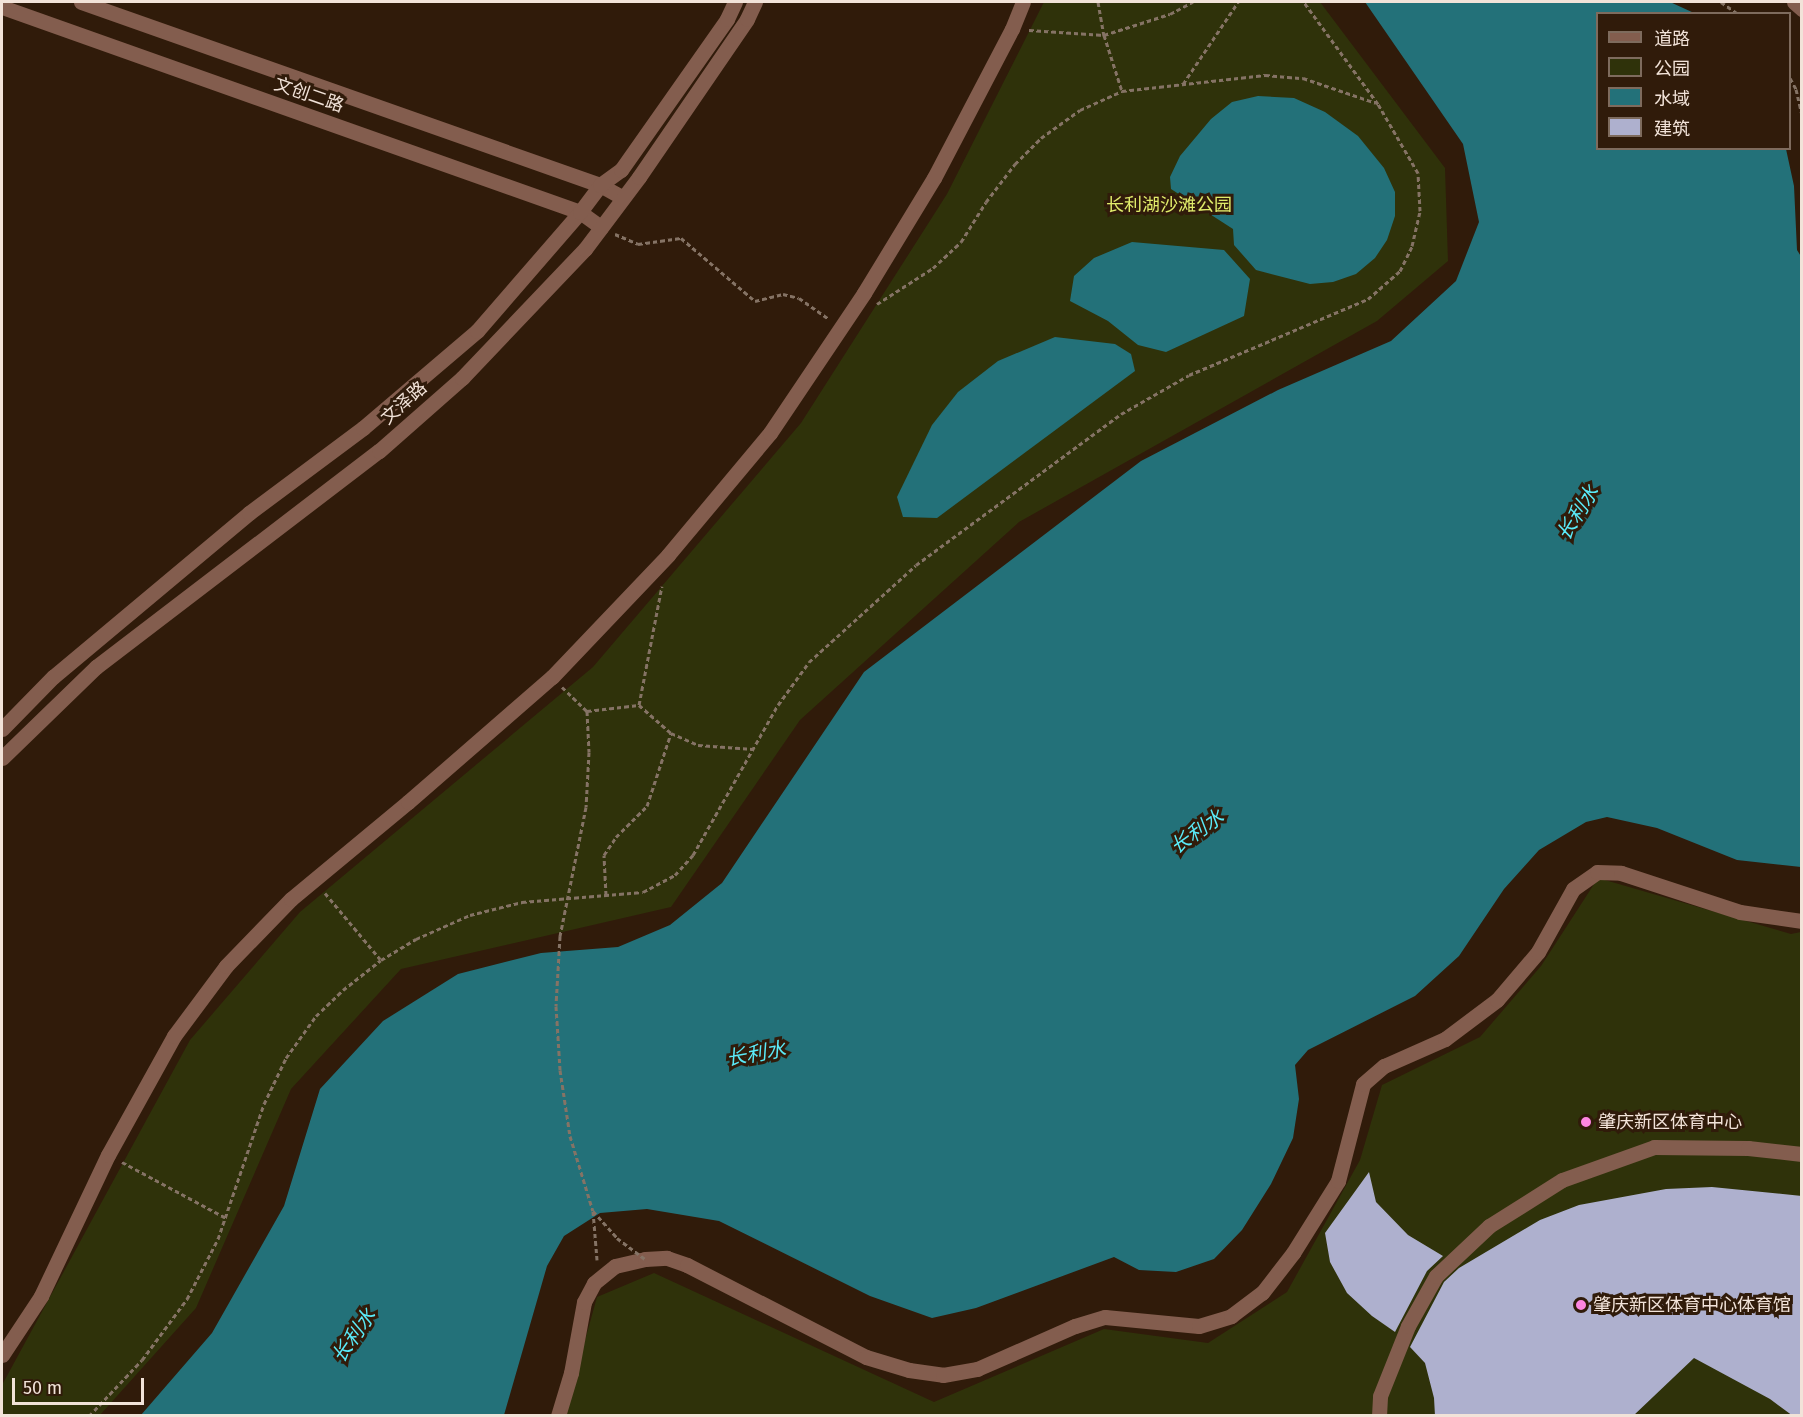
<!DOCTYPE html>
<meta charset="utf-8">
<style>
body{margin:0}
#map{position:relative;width:1803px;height:1417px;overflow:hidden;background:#301b0a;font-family:"Fira Sans","Noto Sans SC",sans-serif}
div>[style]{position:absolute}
.green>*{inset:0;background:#2f320a}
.water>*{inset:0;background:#237179}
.building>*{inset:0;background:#aeb0ce}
.path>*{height:3px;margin-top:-1.5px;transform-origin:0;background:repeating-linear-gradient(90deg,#857365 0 4.5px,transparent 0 7.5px)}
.minor>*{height:15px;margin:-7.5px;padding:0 7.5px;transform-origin:7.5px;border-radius:7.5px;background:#835d4e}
.path-bridge>*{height:3px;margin-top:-1.5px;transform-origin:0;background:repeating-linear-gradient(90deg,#857365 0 4.5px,transparent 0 7.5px)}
.dots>*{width:16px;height:16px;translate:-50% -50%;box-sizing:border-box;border:3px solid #301b0a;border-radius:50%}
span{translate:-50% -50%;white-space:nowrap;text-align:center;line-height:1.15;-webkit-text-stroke:6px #301b0a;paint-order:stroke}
.street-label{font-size:18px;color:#f2e3d9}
.park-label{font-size:18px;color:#e0ec6b}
.poi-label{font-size:18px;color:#f2e3d9}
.left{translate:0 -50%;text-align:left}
.water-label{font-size:20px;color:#5aeaf8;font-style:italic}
.frame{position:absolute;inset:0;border:3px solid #f2e3d9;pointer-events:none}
.legend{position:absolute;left:1596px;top:12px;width:195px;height:138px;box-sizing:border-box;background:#301b0a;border:2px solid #7e6b5d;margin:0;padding:8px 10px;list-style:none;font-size:18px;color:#f2e3d9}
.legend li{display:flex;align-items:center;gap:12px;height:30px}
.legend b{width:30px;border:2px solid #7e6b5d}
.scale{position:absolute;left:12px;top:1378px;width:132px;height:27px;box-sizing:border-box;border:3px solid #f2e3d9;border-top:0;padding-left:8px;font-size:18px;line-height:21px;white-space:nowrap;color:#f2e3d9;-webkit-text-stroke:4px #301b0a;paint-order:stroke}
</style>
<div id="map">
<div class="green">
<div style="clip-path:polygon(1044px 2px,1320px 2px,1445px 168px,1448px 261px,1377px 321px,1019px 522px,800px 720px,671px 907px,401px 969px,291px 1089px,196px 1308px,100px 1415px,2px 1416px,2px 1385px,190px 1040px,300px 912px,593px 667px,801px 423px,947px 194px)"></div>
<div style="clip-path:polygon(1598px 878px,1791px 934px,1801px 932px,1801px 1415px,564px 1416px,597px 1297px,654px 1273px,934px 1402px,1104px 1329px,1208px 1343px,1287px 1292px,1360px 1160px,1382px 1085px,1480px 1037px,1541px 966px)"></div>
</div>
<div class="water">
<div style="clip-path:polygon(1365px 2px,1670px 2px,1694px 13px,1598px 14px,1598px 148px,1786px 149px,1794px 186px,1797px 250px,1802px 258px,1801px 867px,1737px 860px,1657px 828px,1607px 817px,1586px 822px,1539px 850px,1504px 889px,1459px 956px,1415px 996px,1308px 1050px,1295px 1065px,1299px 1099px,1293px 1138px,1271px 1184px,1242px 1230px,1214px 1259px,1176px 1272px,1139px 1270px,1114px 1257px,976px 1308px,932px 1318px,870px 1296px,719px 1221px,647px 1209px,600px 1213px,564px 1236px,547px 1266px,504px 1415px,141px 1415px,212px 1333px,284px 1206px,320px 1089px,383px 1021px,458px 974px,541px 953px,618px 947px,670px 925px,722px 883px,864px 672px,1141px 461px,1278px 390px,1391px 341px,1456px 281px,1479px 222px,1463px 144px)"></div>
<div style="clip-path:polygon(1258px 96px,1294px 98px,1325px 112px,1358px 136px,1384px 168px,1395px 192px,1395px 216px,1387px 240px,1375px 258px,1356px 274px,1333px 282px,1310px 284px,1256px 270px,1234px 245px,1233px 229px,1171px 189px,1170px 177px,1180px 156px,1211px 119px,1232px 102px)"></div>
<div style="clip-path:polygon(1132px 242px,1224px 250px,1250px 279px,1244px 316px,1166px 352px,1138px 345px,1108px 321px,1070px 301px,1074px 276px,1094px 258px)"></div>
<div style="clip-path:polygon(1055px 337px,1115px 344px,1131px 354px,1135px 371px,937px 518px,903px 517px,897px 497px,932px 425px,958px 392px,998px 361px)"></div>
</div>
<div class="building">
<div style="clip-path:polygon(1369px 1172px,1376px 1202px,1408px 1235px,1443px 1256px,1427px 1271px,1395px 1332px,1372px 1316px,1347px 1293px,1330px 1262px,1325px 1233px)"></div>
<div style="clip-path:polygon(1712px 1187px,1802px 1196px,1802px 1416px,1793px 1416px,1770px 1399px,1694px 1358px,1633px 1416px,1435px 1416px,1434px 1398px,1425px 1363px,1410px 1347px,1444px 1282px,1459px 1268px,1540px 1220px,1579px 1205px,1666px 1189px)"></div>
</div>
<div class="path">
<div style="left:1098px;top:2px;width:34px;rotate:80deg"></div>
<div style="left:1104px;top:35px;width:69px;rotate:-17.7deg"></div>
<div style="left:1170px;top:14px;width:26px;rotate:-28deg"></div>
<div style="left:1721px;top:2px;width:21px;rotate:35deg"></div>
<div style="left:1029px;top:30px;width:75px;rotate:3.8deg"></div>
<div style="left:1104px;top:35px;width:59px;rotate:72.2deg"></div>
<div style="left:1790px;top:78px;width:13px;rotate:61deg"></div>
<div style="left:1796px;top:89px;width:26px;rotate:77deg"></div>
<div style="left:1183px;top:84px;width:99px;rotate:-56.1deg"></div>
<div style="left:615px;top:234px;width:25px;rotate:23deg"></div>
<div style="left:638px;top:244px;width:43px;rotate:-7.9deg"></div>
<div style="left:681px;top:238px;width:97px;rotate:40.4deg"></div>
<div style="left:755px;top:301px;width:29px;rotate:-14deg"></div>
<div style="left:783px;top:294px;width:16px;rotate:14deg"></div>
<div style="left:799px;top:298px;width:37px;rotate:35deg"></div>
<div style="left:877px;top:304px;width:67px;rotate:-32.7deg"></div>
<div style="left:933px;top:268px;width:38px;rotate:-43deg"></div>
<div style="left:961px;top:242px;width:47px;rotate:-58deg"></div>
<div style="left:986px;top:202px;width:48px;rotate:-52.7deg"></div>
<div style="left:1015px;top:164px;width:37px;rotate:-45deg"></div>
<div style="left:1041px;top:138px;width:48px;rotate:-35.7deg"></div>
<div style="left:1080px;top:110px;width:46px;rotate:-24.3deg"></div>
<div style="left:1122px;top:91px;width:144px;rotate:-6.4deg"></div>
<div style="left:1265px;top:75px;width:38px;rotate:5deg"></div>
<div style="left:1303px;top:78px;width:77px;rotate:18.9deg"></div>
<div style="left:562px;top:687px;width:35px;rotate:44deg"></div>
<div style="left:587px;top:711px;width:52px;rotate:-6.6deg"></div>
<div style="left:639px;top:705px;width:43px;rotate:41.2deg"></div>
<div style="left:671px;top:733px;width:30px;rotate:24deg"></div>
<div style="left:698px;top:745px;width:55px;rotate:4.2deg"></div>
<div style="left:639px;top:705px;width:121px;rotate:-79.1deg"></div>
<div style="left:325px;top:893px;width:86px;rotate:50.2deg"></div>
<div style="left:606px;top:895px;width:40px;rotate:-92.9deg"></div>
<div style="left:604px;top:855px;width:22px;rotate:-56deg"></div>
<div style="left:616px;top:837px;width:44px;rotate:-45deg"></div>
<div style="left:647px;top:806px;width:77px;rotate:-71.8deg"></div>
<div style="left:122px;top:1162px;width:118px;rotate:28.3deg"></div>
<div style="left:593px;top:1211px;width:49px;rotate:85.3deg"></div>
<div style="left:89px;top:1416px;width:77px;rotate:-46.6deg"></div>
<div style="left:142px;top:1360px;width:76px;rotate:-53.6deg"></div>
<div style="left:187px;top:1299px;width:68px;rotate:-62.7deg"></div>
<div style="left:218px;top:1239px;width:143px;rotate:-71.2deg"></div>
<div style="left:264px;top:1104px;width:51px;rotate:-64.4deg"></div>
<div style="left:286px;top:1058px;width:52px;rotate:-54.5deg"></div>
<div style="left:316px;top:1016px;width:37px;rotate:-44deg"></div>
<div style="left:343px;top:990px;width:48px;rotate:-38.3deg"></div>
<div style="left:381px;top:960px;width:41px;rotate:-31deg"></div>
<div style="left:416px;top:939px;width:59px;rotate:-24deg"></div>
<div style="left:470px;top:915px;width:54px;rotate:-14deg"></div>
<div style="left:522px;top:902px;width:121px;rotate:-4.7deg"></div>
<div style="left:643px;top:892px;width:36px;rotate:-28deg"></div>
<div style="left:675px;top:875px;width:27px;rotate:-48deg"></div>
<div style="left:693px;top:855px;width:172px;rotate:-60.5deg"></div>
<div style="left:778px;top:705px;width:53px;rotate:-54.2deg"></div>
<div style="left:809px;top:662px;width:144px;rotate:-42.2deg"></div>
<div style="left:916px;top:565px;width:255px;rotate:-36.4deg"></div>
<div style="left:1121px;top:414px;width:78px;rotate:-29.8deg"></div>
<div style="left:1189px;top:375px;width:194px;rotate:-23deg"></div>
<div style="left:1368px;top:299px;width:43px;rotate:-41.2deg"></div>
<div style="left:1400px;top:271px;width:28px;rotate:-64deg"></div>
<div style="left:1412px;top:246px;width:36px;rotate:-77deg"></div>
<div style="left:1420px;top:211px;width:38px;rotate:-93deg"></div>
<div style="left:1418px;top:173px;width:80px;rotate:-120.1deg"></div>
<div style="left:1378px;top:104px;width:126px;rotate:-126deg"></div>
</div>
<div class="minor">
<div style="left:81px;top:2px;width:550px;rotate:19.42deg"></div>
<div style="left:600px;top:185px;width:26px;rotate:29deg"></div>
<div style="left:1794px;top:2px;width:11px;rotate:41deg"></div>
<div style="left:2px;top:7px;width:613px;rotate:19.53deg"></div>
<div style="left:580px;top:212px;width:26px;rotate:36deg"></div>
<div style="left:2px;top:729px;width:73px;rotate:-45.6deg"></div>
<div style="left:53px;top:677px;width:256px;rotate:-39.9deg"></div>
<div style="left:249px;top:513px;width:142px;rotate:-36.7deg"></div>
<div style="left:363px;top:428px;width:150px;rotate:-40.4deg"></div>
<div style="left:477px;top:331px;width:157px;rotate:-49.1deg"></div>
<div style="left:580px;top:212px;width:34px;rotate:-53deg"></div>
<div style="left:600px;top:185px;width:26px;rotate:-36deg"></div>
<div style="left:621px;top:170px;width:184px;rotate:-54.9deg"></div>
<div style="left:727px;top:19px;width:19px;rotate:-65deg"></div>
<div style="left:2px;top:758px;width:131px;rotate:-44.1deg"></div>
<div style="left:96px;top:667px;width:356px;rotate:-37.4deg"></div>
<div style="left:379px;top:451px;width:111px;rotate:-41.3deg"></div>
<div style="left:462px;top:378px;width:178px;rotate:-46.4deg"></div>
<div style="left:585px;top:249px;width:90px;rotate:-53.1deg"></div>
<div style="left:639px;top:177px;width:191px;rotate:-55.6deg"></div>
<div style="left:747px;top:19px;width:19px;rotate:-65deg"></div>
<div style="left:2px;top:1355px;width:71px;rotate:-56.5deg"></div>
<div style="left:41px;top:1296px;width:156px;rotate:-64.6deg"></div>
<div style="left:108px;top:1155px;width:136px;rotate:-61deg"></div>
<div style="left:174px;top:1036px;width:87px;rotate:-53.4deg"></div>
<div style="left:226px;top:966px;width:93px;rotate:-45.9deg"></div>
<div style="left:291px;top:899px;width:152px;rotate:-39.7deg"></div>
<div style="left:408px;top:802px;width:191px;rotate:-41deg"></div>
<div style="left:552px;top:677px;width:168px;rotate:-46.4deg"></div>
<div style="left:668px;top:555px;width:159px;rotate:-50.1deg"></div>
<div style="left:770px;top:433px;width:169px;rotate:-56.1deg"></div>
<div style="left:864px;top:293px;width:135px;rotate:-58.7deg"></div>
<div style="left:934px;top:178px;width:168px;rotate:-62.4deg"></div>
<div style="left:1012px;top:29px;width:29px;rotate:-68deg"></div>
<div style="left:558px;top:1416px;width:45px;rotate:-73.2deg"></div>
<div style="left:571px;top:1373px;width:72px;rotate:-79.6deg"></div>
<div style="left:584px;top:1302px;width:21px;rotate:-62deg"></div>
<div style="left:594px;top:1283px;width:27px;rotate:-39deg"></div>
<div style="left:615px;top:1266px;width:31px;rotate:-13deg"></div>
<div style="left:645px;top:1259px;width:22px;rotate:-3deg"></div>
<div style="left:667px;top:1258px;width:21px;rotate:19deg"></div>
<div style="left:687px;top:1265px;width:201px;rotate:27.2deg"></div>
<div style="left:866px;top:1357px;width:45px;rotate:16.8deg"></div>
<div style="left:909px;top:1370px;width:34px;rotate:8deg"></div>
<div style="left:943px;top:1375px;width:35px;rotate:-10deg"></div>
<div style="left:977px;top:1369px;width:107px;rotate:-23.7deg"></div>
<div style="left:1075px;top:1326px;width:31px;rotate:-17deg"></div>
<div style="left:1105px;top:1317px;width:94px;rotate:5.5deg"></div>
<div style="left:1199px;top:1326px;width:34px;rotate:-17deg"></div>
<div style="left:1231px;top:1316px;width:39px;rotate:-37deg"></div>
<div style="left:1262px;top:1293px;width:51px;rotate:-52.2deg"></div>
<div style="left:1293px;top:1253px;width:85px;rotate:-58deg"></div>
<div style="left:1338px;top:1181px;width:100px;rotate:-75.5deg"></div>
<div style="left:1363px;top:1084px;width:28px;rotate:-41deg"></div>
<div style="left:1384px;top:1066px;width:67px;rotate:-23.9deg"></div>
<div style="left:1445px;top:1039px;width:65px;rotate:-36.9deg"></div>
<div style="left:1497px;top:1000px;width:63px;rotate:-49.5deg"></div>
<div style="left:1538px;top:952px;width:72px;rotate:-60.9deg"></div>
<div style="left:1573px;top:889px;width:29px;rotate:-35deg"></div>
<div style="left:1597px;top:872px;width:24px;rotate:2deg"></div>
<div style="left:1621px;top:873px;width:125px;rotate:18.1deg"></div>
<div style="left:1740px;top:912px;width:63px;rotate:8.3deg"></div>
<div style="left:1379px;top:1416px;width:20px;rotate:-87deg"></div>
<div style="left:1380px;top:1396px;width:75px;rotate:-68.2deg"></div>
<div style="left:1408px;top:1326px;width:57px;rotate:-60.8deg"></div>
<div style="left:1436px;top:1276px;width:73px;rotate:-43.3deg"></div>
<div style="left:1489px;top:1226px;width:86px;rotate:-32.2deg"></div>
<div style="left:1562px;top:1180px;width:98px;rotate:-19.7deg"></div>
<div style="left:1654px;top:1147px;width:94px;rotate:0.6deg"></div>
<div style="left:1748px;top:1148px;width:54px;rotate:6.3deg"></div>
</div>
<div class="path-bridge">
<div style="left:587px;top:711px;width:41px;rotate:87.2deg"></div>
<div style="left:589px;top:752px;width:55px;rotate:93.1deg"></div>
<div style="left:586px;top:807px;width:132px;rotate:101.4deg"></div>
<div style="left:560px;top:936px;width:70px;rotate:93.3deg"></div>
<div style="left:556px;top:1006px;width:64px;rotate:86.4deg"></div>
<div style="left:560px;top:1070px;width:67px;rotate:81.4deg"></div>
<div style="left:570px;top:1136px;width:78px;rotate:73deg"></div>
<div style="left:593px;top:1211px;width:36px;rotate:48deg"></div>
<div style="left:617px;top:1238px;width:35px;rotate:37deg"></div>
</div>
<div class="dots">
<div style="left:1586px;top:1122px;background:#fd86e2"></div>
<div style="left:1581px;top:1305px;background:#fd86e2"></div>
</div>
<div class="street-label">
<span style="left:309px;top:95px;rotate:19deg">文创二路</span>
<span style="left:404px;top:403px;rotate:-42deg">文泽路</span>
</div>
<div class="park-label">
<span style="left:1169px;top:205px">长利湖沙滩公园</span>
</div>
<div class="poi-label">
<span class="left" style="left:1598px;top:1122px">肇庆新区体育中心</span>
<span class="left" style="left:1593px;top:1305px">肇庆新区体育中心体育馆</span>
</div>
<div class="water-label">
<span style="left:1578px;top:513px;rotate:-58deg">长利水</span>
<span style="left:1197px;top:832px;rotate:-35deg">长利水</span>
<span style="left:756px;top:1054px;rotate:-10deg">长利水</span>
<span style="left:354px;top:1336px;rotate:-55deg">长利水</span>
</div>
<div class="frame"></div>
<ul class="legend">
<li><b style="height:8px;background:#835d4e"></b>道路</li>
<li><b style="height:16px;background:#2f320a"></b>公园</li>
<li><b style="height:16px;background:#237179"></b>水域</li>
<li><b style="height:16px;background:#aeb0ce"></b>建筑</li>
</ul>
<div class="scale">50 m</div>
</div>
